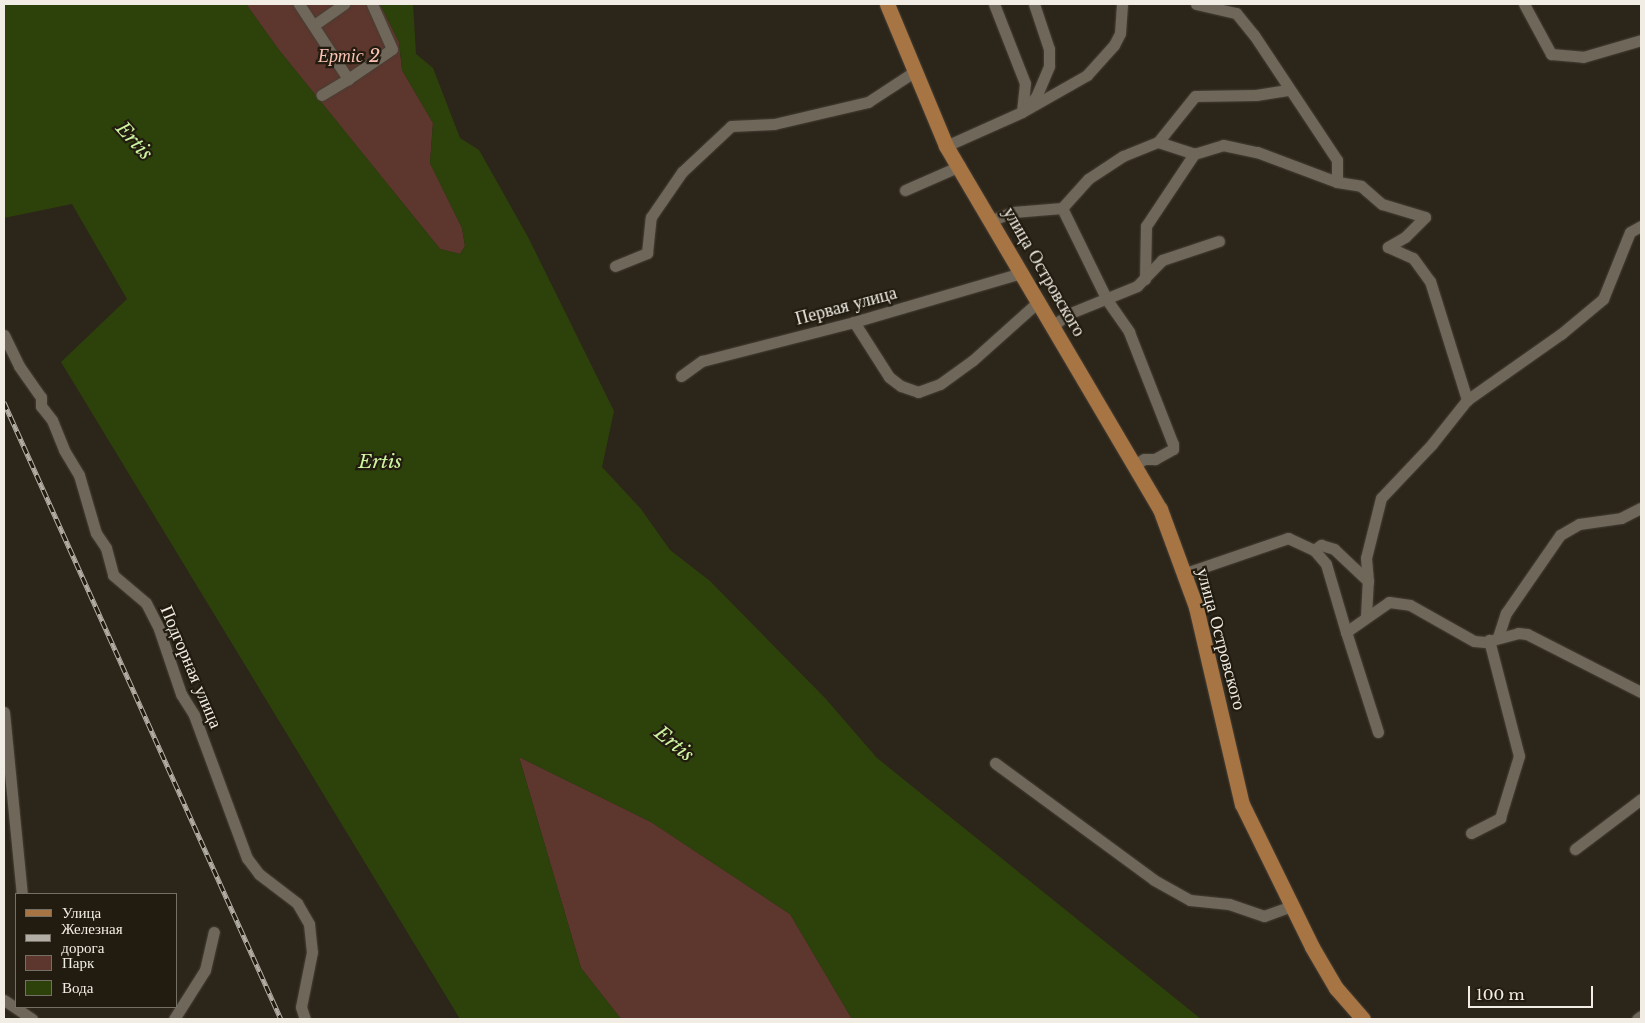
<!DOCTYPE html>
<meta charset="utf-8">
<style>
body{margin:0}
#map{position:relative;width:1645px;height:1023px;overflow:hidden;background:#2c2519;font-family:"Libre Baskerville",serif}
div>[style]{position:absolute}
.green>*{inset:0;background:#5d372e}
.water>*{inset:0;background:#2d420a}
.roads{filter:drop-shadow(0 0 1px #453f36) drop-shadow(0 0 1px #453f36)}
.minor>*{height:11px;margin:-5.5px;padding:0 5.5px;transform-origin:5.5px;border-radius:5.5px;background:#6f6759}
.major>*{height:15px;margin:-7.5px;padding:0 7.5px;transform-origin:7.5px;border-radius:7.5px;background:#a77443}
.rail>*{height:4.5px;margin-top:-2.25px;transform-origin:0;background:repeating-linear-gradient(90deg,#221c10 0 8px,#b3aea5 0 16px);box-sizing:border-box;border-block:1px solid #b3aea5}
span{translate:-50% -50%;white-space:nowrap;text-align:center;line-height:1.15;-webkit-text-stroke:4.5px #221c10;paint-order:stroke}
.park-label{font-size:18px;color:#fac2b4;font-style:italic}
.street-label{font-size:18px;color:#f1ede5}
.water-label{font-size:19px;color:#cef4a2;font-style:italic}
.frame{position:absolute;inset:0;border:5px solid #f1ede5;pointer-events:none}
.legend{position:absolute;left:15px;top:893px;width:162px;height:115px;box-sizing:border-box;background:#221c10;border:1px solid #757065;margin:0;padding:6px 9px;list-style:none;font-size:15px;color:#f1ede5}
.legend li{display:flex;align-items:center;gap:10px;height:25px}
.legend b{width:25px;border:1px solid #757065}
.scale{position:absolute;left:1468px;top:986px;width:125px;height:22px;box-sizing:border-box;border:2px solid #f1ede5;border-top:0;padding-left:6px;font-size:15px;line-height:18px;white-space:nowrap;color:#f1ede5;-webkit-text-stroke:4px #221c10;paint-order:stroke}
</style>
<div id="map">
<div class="green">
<div style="clip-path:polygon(246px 4px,380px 4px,399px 42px,402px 70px,433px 123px,430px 163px,462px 228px,465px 246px,460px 254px,440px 249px,279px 50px)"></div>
<div style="clip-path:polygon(519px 757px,651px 822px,790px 914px,852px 1019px,621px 1019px,581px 968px)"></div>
</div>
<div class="water">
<div style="clip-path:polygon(4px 4px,246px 4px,279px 50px,440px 249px,460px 254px,465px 246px,462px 228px,430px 163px,433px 123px,402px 70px,399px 42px,380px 4px,413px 4px,416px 54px,433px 68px,460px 138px,479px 150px,528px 237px,614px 411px,602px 467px,641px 509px,670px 550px,710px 581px,825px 698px,877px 758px,1201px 1019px,852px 1019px,790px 914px,651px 822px,519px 757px,581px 968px,621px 1019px,460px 1019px,61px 362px,127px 299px,72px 204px,4px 218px)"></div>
</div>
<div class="roads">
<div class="minor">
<div style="left:299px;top:4px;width:90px;rotate:56.8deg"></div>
<div style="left:348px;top:79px;width:31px;rotate:149deg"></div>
<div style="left:994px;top:4px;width:85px;rotate:68.6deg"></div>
<div style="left:1025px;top:83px;width:29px;rotate:96deg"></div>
<div style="left:1196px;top:4px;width:41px;rotate:12.7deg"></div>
<div style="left:1236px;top:13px;width:28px;rotate:51deg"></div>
<div style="left:1254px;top:35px;width:150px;rotate:56.4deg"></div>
<div style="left:1337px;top:160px;width:22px;rotate:90deg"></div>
<div style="left:1337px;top:182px;width:24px;rotate:9deg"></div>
<div style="left:1361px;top:186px;width:28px;rotate:41deg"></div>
<div style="left:1382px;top:204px;width:45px;rotate:16.8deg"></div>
<div style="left:1425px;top:217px;width:28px;rotate:135deg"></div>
<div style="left:1405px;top:237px;width:20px;rotate:150deg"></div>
<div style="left:1388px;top:247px;width:27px;rotate:24deg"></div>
<div style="left:1413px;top:258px;width:29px;rotate:54deg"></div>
<div style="left:1430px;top:281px;width:125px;rotate:72.7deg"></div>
<div style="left:1524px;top:4px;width:57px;rotate:61.6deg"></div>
<div style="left:1551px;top:54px;width:32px;rotate:5deg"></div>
<div style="left:1583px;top:57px;width:60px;rotate:-16.3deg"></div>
<div style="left:314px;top:25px;width:37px;rotate:-35deg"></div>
<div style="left:348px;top:79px;width:53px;rotate:-34.3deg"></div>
<div style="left:392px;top:49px;width:49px;rotate:-114deg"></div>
<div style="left:1028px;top:105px;width:11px;rotate:-45deg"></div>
<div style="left:1036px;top:97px;width:34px;rotate:-67deg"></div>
<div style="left:1049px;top:66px;width:17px;rotate:-90deg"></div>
<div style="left:1049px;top:49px;width:47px;rotate:-108.4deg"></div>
<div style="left:1158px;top:142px;width:59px;rotate:-51.2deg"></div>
<div style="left:1195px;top:96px;width:61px;rotate:-0.9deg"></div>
<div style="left:1256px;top:95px;width:32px;rotate:-9deg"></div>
<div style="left:946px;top:146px;width:83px;rotate:-24.1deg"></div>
<div style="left:1022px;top:112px;width:75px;rotate:-29.6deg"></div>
<div style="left:1087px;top:75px;width:40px;rotate:-48deg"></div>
<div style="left:1114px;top:45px;width:13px;rotate:-63deg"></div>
<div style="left:1120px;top:33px;width:29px;rotate:-86deg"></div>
<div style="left:905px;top:190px;width:60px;rotate:-23.6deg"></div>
<div style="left:1062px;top:208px;width:102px;rotate:63.9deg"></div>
<div style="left:1107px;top:300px;width:39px;rotate:55deg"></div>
<div style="left:1129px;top:332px;width:120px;rotate:68.6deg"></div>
<div style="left:1173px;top:444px;width:5px;rotate:90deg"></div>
<div style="left:1173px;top:449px;width:21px;rotate:151deg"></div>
<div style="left:1155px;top:459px;width:11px;rotate:180deg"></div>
<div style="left:1144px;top:459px;width:12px;rotate:149deg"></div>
<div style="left:992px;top:220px;width:22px;rotate:-21deg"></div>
<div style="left:1013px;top:212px;width:49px;rotate:-4.7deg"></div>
<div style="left:1062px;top:208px;width:39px;rotate:-48deg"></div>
<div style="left:1088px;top:179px;width:42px;rotate:-33.3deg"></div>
<div style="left:1123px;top:156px;width:38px;rotate:-22deg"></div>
<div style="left:1158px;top:142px;width:38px;rotate:18deg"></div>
<div style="left:1194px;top:154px;width:30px;rotate:-17deg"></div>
<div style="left:1223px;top:145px;width:35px;rotate:12deg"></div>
<div style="left:1257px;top:152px;width:85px;rotate:20.6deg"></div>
<div style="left:615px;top:266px;width:35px;rotate:-22deg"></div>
<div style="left:647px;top:253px;width:36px;rotate:-84deg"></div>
<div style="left:651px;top:217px;width:55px;rotate:-55.4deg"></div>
<div style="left:682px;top:172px;width:67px;rotate:-43.2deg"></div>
<div style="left:731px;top:126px;width:43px;rotate:-2.7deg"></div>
<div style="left:774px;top:124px;width:97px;rotate:-13.2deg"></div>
<div style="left:868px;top:102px;width:55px;rotate:-33.1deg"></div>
<div style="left:1145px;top:279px;width:53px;rotate:-88.9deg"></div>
<div style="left:1146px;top:226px;width:87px;rotate:-56.3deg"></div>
<div style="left:854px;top:322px;width:65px;rotate:57.5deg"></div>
<div style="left:889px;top:377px;width:15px;rotate:37deg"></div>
<div style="left:901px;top:386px;width:18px;rotate:19deg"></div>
<div style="left:918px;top:392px;width:23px;rotate:-20deg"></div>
<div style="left:940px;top:384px;width:39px;rotate:-36deg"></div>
<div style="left:972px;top:361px;width:89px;rotate:-41.8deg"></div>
<div style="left:1053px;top:325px;width:24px;rotate:-33deg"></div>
<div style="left:1073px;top:312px;width:69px;rotate:-22.1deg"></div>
<div style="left:1137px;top:286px;width:36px;rotate:-46deg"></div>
<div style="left:1162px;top:260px;width:60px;rotate:-18.4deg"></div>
<div style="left:4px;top:335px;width:34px;rotate:64deg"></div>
<div style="left:19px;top:366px;width:38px;rotate:55deg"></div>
<div style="left:41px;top:397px;width:9px;rotate:90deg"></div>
<div style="left:41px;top:406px;width:18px;rotate:52deg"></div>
<div style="left:52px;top:420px;width:32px;rotate:68deg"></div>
<div style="left:64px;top:450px;width:29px;rotate:59deg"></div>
<div style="left:79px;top:475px;width:60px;rotate:73.7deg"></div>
<div style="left:96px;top:533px;width:18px;rotate:56deg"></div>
<div style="left:106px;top:548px;width:28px;rotate:75deg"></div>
<div style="left:113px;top:575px;width:43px;rotate:40.3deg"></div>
<div style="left:146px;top:603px;width:29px;rotate:63deg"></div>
<div style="left:159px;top:629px;width:69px;rotate:71.3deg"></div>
<div style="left:181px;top:694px;width:25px;rotate:58deg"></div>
<div style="left:194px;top:715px;width:153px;rotate:69.7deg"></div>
<div style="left:247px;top:858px;width:20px;rotate:53deg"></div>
<div style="left:259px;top:874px;width:48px;rotate:37.3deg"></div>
<div style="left:297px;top:903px;width:24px;rotate:60deg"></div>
<div style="left:309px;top:924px;width:28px;rotate:84deg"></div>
<div style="left:312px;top:952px;width:56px;rotate:101.3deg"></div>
<div style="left:301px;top:1007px;width:13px;rotate:72deg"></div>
<div style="left:681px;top:376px;width:26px;rotate:-36deg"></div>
<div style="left:702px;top:361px;width:157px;rotate:-14.4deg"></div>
<div style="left:854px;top:322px;width:175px;rotate:-16.3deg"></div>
<div style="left:1314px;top:550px;width:18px;rotate:49deg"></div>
<div style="left:1326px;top:564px;width:71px;rotate:73.6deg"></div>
<div style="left:1186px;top:573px;width:108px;rotate:-18.9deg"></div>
<div style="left:1288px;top:538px;width:29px;rotate:25deg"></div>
<div style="left:1314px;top:550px;width:9px;rotate:-36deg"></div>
<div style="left:1321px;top:545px;width:14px;rotate:17deg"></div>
<div style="left:1334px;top:549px;width:47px;rotate:43.3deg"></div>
<div style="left:1368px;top:581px;width:23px;rotate:-95deg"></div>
<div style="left:1366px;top:558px;width:62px;rotate:-76deg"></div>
<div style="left:1381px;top:498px;width:74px;rotate:-46.6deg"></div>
<div style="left:1432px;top:444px;width:56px;rotate:-51.5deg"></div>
<div style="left:1467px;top:400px;width:115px;rotate:-35.1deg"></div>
<div style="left:1561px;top:334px;width:55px;rotate:-39.8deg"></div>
<div style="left:1603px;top:299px;width:72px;rotate:-68.1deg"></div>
<div style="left:1630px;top:232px;width:13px;rotate:-29deg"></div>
<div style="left:1366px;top:616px;width:35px;rotate:-87deg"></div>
<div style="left:1498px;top:637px;width:25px;rotate:-72deg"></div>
<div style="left:1506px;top:613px;width:95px;rotate:-55.3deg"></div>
<div style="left:1560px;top:535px;width:22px;rotate:-30deg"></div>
<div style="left:1579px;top:524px;width:42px;rotate:-8.1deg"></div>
<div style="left:1621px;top:518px;width:22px;rotate:-27deg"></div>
<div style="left:4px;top:712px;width:183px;rotate:84.4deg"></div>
<div style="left:1378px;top:732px;width:105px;rotate:-107.7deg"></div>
<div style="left:1346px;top:632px;width:52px;rotate:-34.9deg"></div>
<div style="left:1389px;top:602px;width:21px;rotate:8deg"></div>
<div style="left:1410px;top:605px;width:73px;rotate:29.4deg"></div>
<div style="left:1474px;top:641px;width:11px;rotate:5deg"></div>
<div style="left:1485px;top:642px;width:34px;rotate:-15deg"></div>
<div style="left:1518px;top:633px;width:9px;rotate:6deg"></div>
<div style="left:1527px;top:634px;width:128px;rotate:27deg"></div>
<div style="left:995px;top:763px;width:197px;rotate:36.3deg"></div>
<div style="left:1154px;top:880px;width:41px;rotate:29.1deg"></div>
<div style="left:1190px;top:900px;width:39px;rotate:6deg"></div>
<div style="left:1229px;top:904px;width:37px;rotate:19deg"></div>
<div style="left:1264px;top:916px;width:29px;rotate:-20deg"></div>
<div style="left:1471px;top:833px;width:33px;rotate:-27deg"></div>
<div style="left:1500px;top:818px;width:65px;rotate:-73deg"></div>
<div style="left:1519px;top:756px;width:120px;rotate:-104.5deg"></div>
<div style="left:1575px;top:849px;width:83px;rotate:-37.1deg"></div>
<div style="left:4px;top:1000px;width:34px;rotate:34deg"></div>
<div style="left:174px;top:1019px;width:58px;rotate:-57.7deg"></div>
<div style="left:205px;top:970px;width:39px;rotate:-77deg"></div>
<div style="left:1637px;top:1019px;width:5px;rotate:-37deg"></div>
</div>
<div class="major">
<div style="left:887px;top:4px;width:154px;rotate:67.4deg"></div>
<div style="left:946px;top:146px;width:421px;rotate:59.5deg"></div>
<div style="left:1160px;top:509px;width:104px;rotate:69.8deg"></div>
<div style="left:1196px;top:607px;width:202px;rotate:76.9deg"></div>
<div style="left:1242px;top:804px;width:159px;rotate:63.9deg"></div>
<div style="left:1312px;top:947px;width:48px;rotate:59.7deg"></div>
<div style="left:1336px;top:988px;width:41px;rotate:48.9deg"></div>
</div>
</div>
<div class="rail">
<div style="left:4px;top:402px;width:676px;rotate:65.82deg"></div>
</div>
<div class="park-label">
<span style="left:349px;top:56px">Ертіс 2</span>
</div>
<div class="street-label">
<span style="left:1044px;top:272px;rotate:60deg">улица Островского</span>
<span style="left:846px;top:306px;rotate:-15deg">Первая улица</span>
<span style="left:1221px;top:639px;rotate:75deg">улица Островского</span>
<span style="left:191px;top:667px;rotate:67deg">Подгорная улица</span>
</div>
<div class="water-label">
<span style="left:134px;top:141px;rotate:48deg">Ertis</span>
<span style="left:380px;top:462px">Ertis</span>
<span style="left:674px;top:744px;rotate:39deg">Ertis</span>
</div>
<div class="frame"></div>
<ul class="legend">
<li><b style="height:6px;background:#a77443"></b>Улица</li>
<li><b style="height:6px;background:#b3aea5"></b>Железная дорога</li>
<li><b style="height:14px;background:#5d372e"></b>Парк</li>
<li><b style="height:14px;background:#2d420a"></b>Вода</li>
</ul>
<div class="scale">100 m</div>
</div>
